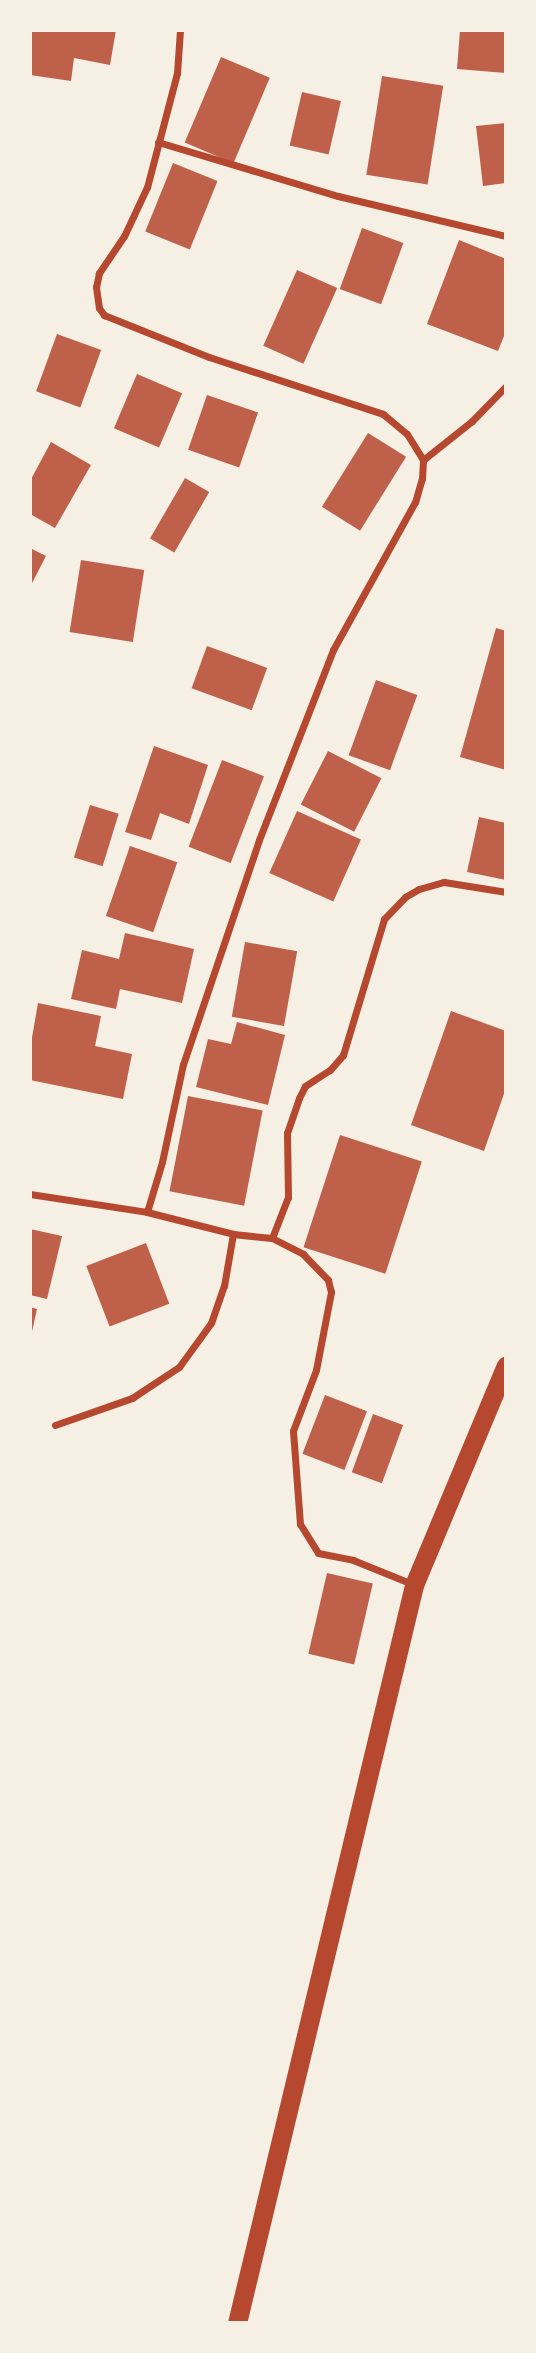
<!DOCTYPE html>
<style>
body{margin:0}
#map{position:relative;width:536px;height:2353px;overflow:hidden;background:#f6efe4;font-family:Karla,sans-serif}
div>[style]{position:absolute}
.building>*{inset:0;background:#bf614a;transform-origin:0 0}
.minor>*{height:7px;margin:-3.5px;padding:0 3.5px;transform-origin:3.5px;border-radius:3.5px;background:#b5482f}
.trunk>*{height:19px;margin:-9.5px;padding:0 9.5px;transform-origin:9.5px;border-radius:9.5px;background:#b5482f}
span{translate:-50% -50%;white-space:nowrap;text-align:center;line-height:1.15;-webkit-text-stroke:5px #f6efe4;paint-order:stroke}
.frame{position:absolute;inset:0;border:32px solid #f6efe4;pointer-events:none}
</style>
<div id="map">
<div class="building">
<div style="clip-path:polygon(30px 30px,116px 30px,110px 65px,74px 58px,71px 81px,30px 75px)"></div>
<div style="clip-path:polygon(460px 30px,506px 30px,506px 73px,457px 69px)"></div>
<div style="left:221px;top:57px;width:53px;height:93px;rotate:23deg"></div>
<div style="left:382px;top:76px;width:62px;height:100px;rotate:9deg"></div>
<div style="left:302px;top:92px;width:40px;height:55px;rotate:13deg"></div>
<div style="clip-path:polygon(506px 123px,506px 183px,483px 186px,476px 126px)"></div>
<div style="left:173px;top:163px;width:48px;height:74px;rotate:22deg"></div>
<div style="left:362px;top:228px;width:44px;height:65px;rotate:20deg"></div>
<div style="clip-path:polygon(459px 240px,506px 259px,506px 331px,498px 351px,427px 324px)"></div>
<div style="left:297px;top:270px;width:44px;height:83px;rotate:24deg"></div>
<div style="left:57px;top:334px;width:47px;height:61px;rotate:20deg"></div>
<div style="left:137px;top:374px;width:49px;height:59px;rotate:23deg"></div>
<div style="left:207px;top:395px;width:54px;height:58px;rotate:19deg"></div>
<div style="left:368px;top:433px;width:45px;height:87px;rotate:32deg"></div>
<div style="clip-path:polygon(51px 442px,91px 465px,55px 528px,30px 514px,30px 481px)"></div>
<div style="left:185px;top:478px;width:28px;height:70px;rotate:30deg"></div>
<div style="clip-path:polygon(30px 548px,46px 556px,30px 587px)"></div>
<div style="left:81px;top:560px;width:64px;height:73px;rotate:9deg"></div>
<div style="clip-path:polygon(496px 628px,506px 631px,506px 770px,460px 757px)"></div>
<div style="left:207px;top:646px;width:64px;height:45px;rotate:20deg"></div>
<div style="left:376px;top:680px;width:44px;height:80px;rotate:20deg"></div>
<div style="clip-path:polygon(154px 746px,208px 765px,189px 824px,160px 813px,151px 840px,125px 832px)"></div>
<div style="left:328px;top:751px;width:60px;height:60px;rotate:27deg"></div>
<div style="left:222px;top:760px;width:45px;height:93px;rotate:21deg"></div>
<div style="left:90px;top:805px;width:30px;height:55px;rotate:17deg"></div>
<div style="left:297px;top:811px;width:70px;height:68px;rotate:24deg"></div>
<div style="clip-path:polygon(479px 817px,506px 823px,506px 880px,467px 872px)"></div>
<div style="left:130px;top:846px;width:50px;height:74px;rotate:19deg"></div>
<div style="clip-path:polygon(125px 933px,194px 949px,182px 1003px,120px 989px,116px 1009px,71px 999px,82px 950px,119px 959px)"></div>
<div style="left:245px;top:942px;width:53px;height:76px;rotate:10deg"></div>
<div style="clip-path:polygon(38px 1003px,101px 1016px,95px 1046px,132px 1054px,123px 1099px,30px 1080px,30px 1049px)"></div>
<div style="clip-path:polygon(451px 1011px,506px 1031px,506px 1088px,484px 1151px,411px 1125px)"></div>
<div style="clip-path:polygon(237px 1022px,285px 1035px,268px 1105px,196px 1087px,208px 1039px,231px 1044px)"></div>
<div style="left:188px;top:1096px;width:76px;height:97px;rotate:11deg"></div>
<div style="left:340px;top:1135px;width:86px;height:118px;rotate:18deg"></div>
<div style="clip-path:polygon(30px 1229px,62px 1236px,47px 1299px,30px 1295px)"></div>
<div style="left:146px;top:1243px;width:65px;height:64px;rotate:69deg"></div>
<div style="clip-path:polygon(30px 1307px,37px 1309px,31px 1336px,30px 1336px)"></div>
<div style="left:325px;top:1395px;width:45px;height:63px;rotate:21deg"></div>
<div style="left:373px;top:1414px;width:32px;height:62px;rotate:20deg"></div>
<div style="left:327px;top:1573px;width:47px;height:83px;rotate:13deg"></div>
</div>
<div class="minor">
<div style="left:180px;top:30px;width:43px;rotate:94deg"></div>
<div style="left:177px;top:73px;width:118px;rotate:104.7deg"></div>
<div style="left:147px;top:187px;width:54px;rotate:115.1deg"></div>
<div style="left:124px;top:236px;width:45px;rotate:124deg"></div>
<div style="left:99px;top:273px;width:14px;rotate:102deg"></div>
<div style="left:96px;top:287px;width:21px;rotate:82deg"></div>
<div style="left:99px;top:308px;width:9px;rotate:54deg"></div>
<div style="left:104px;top:315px;width:113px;rotate:21.8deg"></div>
<div style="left:209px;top:357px;width:183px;rotate:18.1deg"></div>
<div style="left:383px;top:414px;width:31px;rotate:40deg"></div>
<div style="left:407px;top:434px;width:31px;rotate:58deg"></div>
<div style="left:423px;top:460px;width:18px;rotate:93deg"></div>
<div style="left:422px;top:478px;width:25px;rotate:106deg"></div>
<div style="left:415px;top:502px;width:169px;rotate:119deg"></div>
<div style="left:333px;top:650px;width:204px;rotate:111.3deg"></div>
<div style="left:259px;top:840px;width:237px;rotate:108.7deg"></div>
<div style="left:183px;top:1064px;width:100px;rotate:102.1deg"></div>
<div style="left:162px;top:1162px;width:52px;rotate:106.7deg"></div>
<div style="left:147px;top:1212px;width:89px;rotate:14.3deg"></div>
<div style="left:233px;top:1234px;width:39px;rotate:6deg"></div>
<div style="left:272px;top:1238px;width:35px;rotate:27deg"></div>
<div style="left:303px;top:1254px;width:36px;rotate:46deg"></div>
<div style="left:328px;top:1280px;width:12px;rotate:76deg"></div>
<div style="left:331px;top:1292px;width:79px;rotate:100.9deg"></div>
<div style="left:316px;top:1370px;width:65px;rotate:110.7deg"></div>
<div style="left:293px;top:1431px;width:93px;rotate:85.7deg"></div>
<div style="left:300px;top:1524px;width:34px;rotate:58deg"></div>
<div style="left:318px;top:1553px;width:36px;rotate:11deg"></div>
<div style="left:353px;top:1560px;width:64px;rotate:22.1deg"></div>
<div style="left:158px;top:142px;width:188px;rotate:16.7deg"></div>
<div style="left:338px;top:196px;width:173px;rotate:13.4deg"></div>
<div style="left:423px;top:460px;width:63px;rotate:-38.5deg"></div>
<div style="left:472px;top:421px;width:49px;rotate:-45.8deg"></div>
<div style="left:30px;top:1194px;width:118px;rotate:8.7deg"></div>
<div style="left:272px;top:1238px;width:44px;rotate:-68.7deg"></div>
<div style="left:288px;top:1197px;width:64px;rotate:-90.9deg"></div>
<div style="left:287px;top:1133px;width:37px;rotate:-71deg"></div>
<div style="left:299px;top:1098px;width:13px;rotate:-63deg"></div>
<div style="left:305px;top:1086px;width:30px;rotate:-33deg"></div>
<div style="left:330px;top:1070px;width:20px;rotate:-49deg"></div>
<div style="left:343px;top:1055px;width:142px;rotate:-73.2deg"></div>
<div style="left:384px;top:919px;width:30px;rotate:-46deg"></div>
<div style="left:405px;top:897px;width:16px;rotate:-30deg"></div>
<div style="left:419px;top:889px;width:26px;rotate:-16deg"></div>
<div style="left:444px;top:882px;width:63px;rotate:9.2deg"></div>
<div style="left:55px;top:1425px;width:82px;rotate:-19.3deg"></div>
<div style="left:132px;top:1398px;width:56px;rotate:-33.4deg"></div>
<div style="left:179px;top:1367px;width:54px;rotate:-54deg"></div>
<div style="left:211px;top:1323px;width:39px;rotate:-71deg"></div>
<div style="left:224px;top:1286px;width:53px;rotate:-80.2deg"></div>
</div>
<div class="trunk">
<div style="left:237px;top:2323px;width:759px;rotate:-76.51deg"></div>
<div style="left:414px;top:1585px;width:238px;rotate:-67.3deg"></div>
</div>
<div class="frame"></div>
</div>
